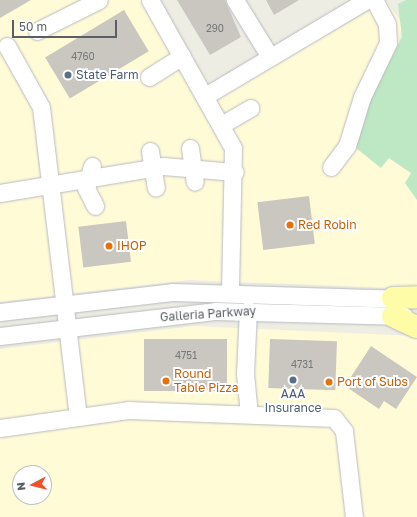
<!DOCTYPE html>
<style>
body{margin:0}
#map{position:relative;width:417px;height:517px;overflow:hidden;background:#eeede3;font-family:"Golos Text",sans-serif}
div>[style]{position:absolute}
.commercial>*{inset:0;background:#fffbd7}
.green>*{inset:0;background:#bee7c3}
.building>*{inset:0;background:#c9c7c0;transform-origin:0 0}
.roads{filter:drop-shadow(0 0 1px #b8bac0) drop-shadow(0 0 1px #b8bac0)}
.minor>*{height:17px;margin:-8.5px;padding:0 8.5px;transform-origin:8.5px;border-radius:8.5px;background:#fff}
.major>*{height:22px;margin:-11px;padding:0 11px;transform-origin:11px;border-radius:11px;background:#fffca7}
.dots>*{width:11px;height:11px;translate:-50% -50%;box-sizing:border-box;border:2px solid #fff;border-radius:50%}
span{translate:-50% -50%;white-space:nowrap;text-align:center;line-height:1.15;-webkit-text-stroke:4px #fff;paint-order:stroke}
.number-label{font-size:10px;color:#76787b}
.number-label span{-webkit-text-stroke-width:0}
.service-label{font-size:12px;color:#4e5e75}
.left{translate:0 -50%;text-align:left}
.food-label{font-size:12px;color:#c56008}
.street-label{font-size:12px;color:#5b5e64}
.north{position:absolute;left:12px;top:465px;width:40px;height:40px;box-sizing:border-box;background:#fff;border:1px solid #bdbfc1;border-radius:50%;rotate:263deg;font-size:11px;font-weight:700;line-height:16px;text-align:center;color:#5b5e64}
.north::after{content:'';display:block;margin:auto;width:14px;height:18px;background:#ef5028;clip-path:polygon(50% 0,100% 100%,50% 72%,0 100%)}
.scale{position:absolute;left:12px;top:20px;width:105px;height:18px;box-sizing:border-box;border:2px solid #5b5e64;border-top:0;padding-left:5px;font-size:12px;line-height:14px;white-space:nowrap;color:#5b5e64;-webkit-text-stroke:3px #fff;paint-order:stroke}
</style>
<div id="map">
<div class="commercial">
<div style="clip-path:polygon(0 0,158px 0,217px 98px,386px 1px,402px 23px,398px 47px,371px 98px,381px 167px,389px 158px,411px 173px,417px 200px,417px 289px,189px 280px,0 302px)"></div>
<div style="clip-path:polygon(evenodd,194px 326px,417px 336px,417px 517px,0 517px,0 349px,194px 326px,20px 473px,44px 473px,44px 497px,20px 497px,20px 473px)"></div>
</div>
<div class="green">
<div style="clip-path:polygon(406px 0,417px 0,417px 200px,405px 183px,411px 173px,389px 158px,381px 168px,356px 148px,371px 98px,402px 37px,398px 4px)"></div>
</div>
<div class="building">
<div style="clip-path:polygon(0 0,31px 0,0 18px)"></div>
<div style="clip-path:polygon(177px 0,225px 0,241px 37px,210px 55px)"></div>
<div style="clip-path:polygon(266px 0,299px 0,274px 15px)"></div>
<div style="left:124px;top:10px;width:48px;height:92px;rotate:59deg"></div>
<div style="left:309px;top:196px;width:48px;height:52px;rotate:83deg"></div>
<div style="left:126px;top:221px;width:41px;height:48px;rotate:83deg"></div>
<div style="left:144px;top:339px;width:83px;height:52px"></div>
<div style="left:270px;top:339px;width:67px;height:49px;rotate:2deg"></div>
<div style="clip-path:polygon(371px 346px,417px 377px,396px 409px,384px 401px,379px 409px,345px 386px)"></div>
</div>
<div class="roads">
<div class="minor">
<div style="left:150px;top:0;width:170px;rotate:60.7deg"></div>
<div style="left:233px;top:148px;width:143px;rotate:91.2deg"></div>
<div style="left:235px;top:0;width:67px;rotate:58.4deg"></div>
<div style="left:37px;top:31px;width:69px;rotate:-26.6deg"></div>
<div style="left:7px;top:46px;width:70px;rotate:60.9deg"></div>
<div style="left:41px;top:107px;width:311px;rotate:83.2deg"></div>
<div style="left:149px;top:77px;width:39px;rotate:-32deg"></div>
<div style="left:205px;top:96px;width:188px;rotate:-30.7deg"></div>
<div style="left:221px;top:125px;width:34px;rotate:-30deg"></div>
<div style="left:190px;top:148px;width:34px;rotate:82deg"></div>
<div style="left:150px;top:151px;width:37px;rotate:81deg"></div>
<div style="left:92px;top:166px;width:23px;rotate:105deg"></div>
<div style="left:86px;top:188px;width:20px;rotate:63deg"></div>
<div style="left:331px;top:167px;width:26px;rotate:-53deg"></div>
<div style="left:347px;top:146px;width:51px;rotate:-73deg"></div>
<div style="left:362px;top:97px;width:60px;rotate:-64.3deg"></div>
<div style="left:388px;top:43px;width:19px;rotate:-93deg"></div>
<div style="left:387px;top:24px;width:27px;rotate:-118deg"></div>
<div style="left:0;top:193px;width:165px;rotate:-9.4deg"></div>
<div style="left:163px;top:166px;width:72px;rotate:4.8deg"></div>
<div style="left:248px;top:310px;width:64px;rotate:92.7deg"></div>
<div style="left:245px;top:374px;width:40px;rotate:84.3deg"></div>
<div style="left:0;top:312px;width:173px;rotate:-6.6deg"></div>
<div style="left:172px;top:292px;width:233px;rotate:1.7deg"></div>
<div style="left:0;top:336px;width:216px;rotate:-6.6deg"></div>
<div style="left:215px;top:311px;width:189px;rotate:1.5deg"></div>
<div style="left:0;top:428px;width:129px;rotate:-8deg"></div>
<div style="left:128px;top:410px;width:206px;rotate:2.2deg"></div>
<div style="left:334px;top:418px;width:16px;rotate:52deg"></div>
<div style="left:344px;top:431px;width:87px;rotate:83.4deg"></div>
</div>
<div class="major">
<div style="left:393px;top:298px;width:24px;rotate:-2deg"></div>
<div style="left:393px;top:316px;width:26px;rotate:25deg"></div>
</div>
</div>
<div class="dots">
<div style="left:68px;top:75px;background:#5c6f8a"></div>
<div style="left:290px;top:225px;background:#e8710a"></div>
<div style="left:109px;top:246px;background:#e8710a"></div>
<div style="left:293px;top:380px;background:#5c6f8a"></div>
<div style="left:166px;top:381px;background:#e8710a"></div>
<div style="left:329px;top:382px;background:#e8710a"></div>
</div>
<div class="number-label">
<span style="left:215px;top:29px">290</span>
<span style="left:83px;top:57px">4760</span>
<span style="left:186px;top:356px">4751</span>
<span style="left:302px;top:365px">4731</span>
</div>
<div class="service-label">
<span class="left" style="left:76px;top:75px">State Farm</span>
<span style="left:293px;top:401px">AAA<br>Insurance</span>
</div>
<div class="food-label">
<span class="left" style="left:298px;top:225px">Red Robin</span>
<span class="left" style="left:117px;top:246px">IHOP</span>
<span class="left" style="left:174px;top:381px">Round<br>Table Pizza</span>
<span class="left" style="left:337px;top:382px">Port of Subs</span>
</div>
<div class="street-label">
<span style="left:208px;top:314px;rotate:-4deg">Galleria Parkway</span>
</div>
<div class="north">N</div>
<div class="scale">50 m</div>
</div>
